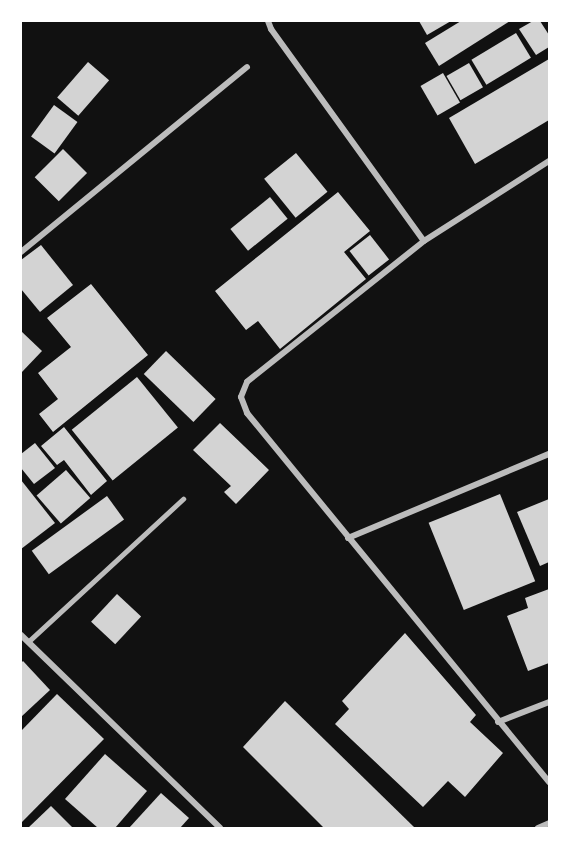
<!DOCTYPE html>
<style>
body{margin:0}
#map{position:relative;width:570px;height:849px;overflow:hidden;background:#111;font-family:Literata,serif}
div>[style]{position:absolute}
.building>*{inset:0;background:#d3d3d3;transform-origin:0 0}
.service>*{height:4.5px;margin:-2.25px;padding:0 2.25px;transform-origin:2.25px;border-radius:2.25px;background:#bcbcbc}
.minor>*{height:6px;margin:-3px;padding:0 3px;transform-origin:3px;border-radius:3px;background:#bcbcbc}
span{translate:-50% -50%;white-space:nowrap;text-align:center;line-height:1.15;-webkit-text-stroke:6px #fff;paint-order:stroke}
.frame{position:absolute;inset:0;border:22px solid #fff;pointer-events:none}
</style>
<div id="map">
<div class="building">
<div style="clip-path:polygon(419px 21px,451px 21px,427px 35px)"></div>
<div style="clip-path:polygon(461px 21px,510px 21px,439px 66px,425px 43px)"></div>
<div style="clip-path:polygon(533px 21px,540px 21px,549px 35px,549px 47px,536px 55px,519px 29px)"></div>
<div style="left:516px;top:33px;width:29px;height:52px;rotate:59deg"></div>
<div style="clip-path:polygon(549px 59px,549px 120px,475px 164px,449px 118px)"></div>
<div style="left:88px;top:62px;width:28px;height:47px;rotate:41deg"></div>
<div style="left:469px;top:63px;width:28px;height:26px;rotate:60deg"></div>
<div style="left:443px;top:73px;width:34px;height:26px;rotate:60deg"></div>
<div style="left:54px;top:105px;width:29px;height:39px;rotate:36deg"></div>
<div style="left:63px;top:149px;width:34px;height:40px;rotate:45deg"></div>
<div style="left:296px;top:153px;width:50px;height:41px;rotate:51deg"></div>
<div style="clip-path:polygon(338px 192px,370px 231px,344px 252px,366px 279px,280px 349px,258px 321px,246px 330px,215px 291px)"></div>
<div style="left:270px;top:197px;width:28px;height:51px;rotate:51deg"></div>
<div style="left:370px;top:235px;width:31px;height:26px;rotate:52deg"></div>
<div style="clip-path:polygon(41px 245px,73px 285px,40px 312px,21px 289px,21px 260px)"></div>
<div style="clip-path:polygon(91px 284px,148px 355px,53px 432px,39px 414px,58px 399px,38px 373px,71px 347px,47px 318px)"></div>
<div style="clip-path:polygon(21px 331px,42px 351px,21px 373px)"></div>
<div style="left:166px;top:351px;width:69px;height:32px;rotate:44deg"></div>
<div style="left:137px;top:377px;width:65px;height:84px;rotate:51deg"></div>
<div style="clip-path:polygon(220px 423px,269px 470px,236px 504px,224px 492px,231px 486px,193px 450px)"></div>
<div style="clip-path:polygon(64px 427px,107px 481px,91px 495px,64px 460px,57px 465px,41px 446px)"></div>
<div style="clip-path:polygon(35px 443px,55px 468px,34px 484px,21px 468px,21px 454px)"></div>
<div style="left:66px;top:470px;width:37px;height:39px;rotate:49deg"></div>
<div style="clip-path:polygon(21px 480px,55px 523px,21px 549px)"></div>
<div style="left:500px;top:494px;width:94px;height:77px;rotate:68deg"></div>
<div style="left:107px;top:496px;width:29px;height:93px;rotate:54deg"></div>
<div style="clip-path:polygon(549px 499px,549px 562px,540px 566px,517px 512px)"></div>
<div style="clip-path:polygon(549px 589px,549px 663px,528px 671px,507px 616px,528px 608px,525px 598px)"></div>
<div style="left:117px;top:594px;width:33px;height:38px;rotate:43deg"></div>
<div style="clip-path:polygon(405px 633px,476px 715px,470px 722px,503px 753px,465px 797px,448px 781px,423px 807px,335px 724px,349px 709px,342px 701px)"></div>
<div style="clip-path:polygon(23px 661px,50px 690px,21px 717px,21px 663px)"></div>
<div style="clip-path:polygon(57px 694px,104px 739px,21px 823px,21px 731px)"></div>
<div style="clip-path:polygon(285px 701px,415px 828px,324px 828px,243px 747px)"></div>
<div style="clip-path:polygon(105px 754px,147px 791px,115px 828px,98px 828px,65px 799px)"></div>
<div style="clip-path:polygon(161px 793px,189px 818px,180px 828px,129px 828px)"></div>
<div style="clip-path:polygon(51px 806px,73px 828px,28px 828px)"></div>
</div>
<div class="service">
<div style="left:28px;top:642px;width:211px;rotate:-42.7deg"></div>
</div>
<div class="minor">
<div style="left:268px;top:21px;width:9px;rotate:69deg"></div>
<div style="left:271px;top:29px;width:261px;rotate:54.2deg"></div>
<div style="left:549px;top:161px;width:148px;rotate:147.4deg"></div>
<div style="left:424px;top:241px;width:226px;rotate:141.5deg"></div>
<div style="left:247px;top:382px;width:16px;rotate:112deg"></div>
<div style="left:241px;top:397px;width:17px;rotate:69deg"></div>
<div style="left:247px;top:413px;width:477px;rotate:50.7deg"></div>
<div style="left:21px;top:252px;width:292px;rotate:-39.3deg"></div>
<div style="left:348px;top:538px;width:218px;rotate:-22.7deg"></div>
<div style="left:21px;top:635px;width:277px;rotate:44.1deg"></div>
<div style="left:498px;top:722px;width:55px;rotate:-21.4deg"></div>
<div style="left:538px;top:828px;width:12px;rotate:-24deg"></div>
</div>
<div class="frame"></div>
</div>
